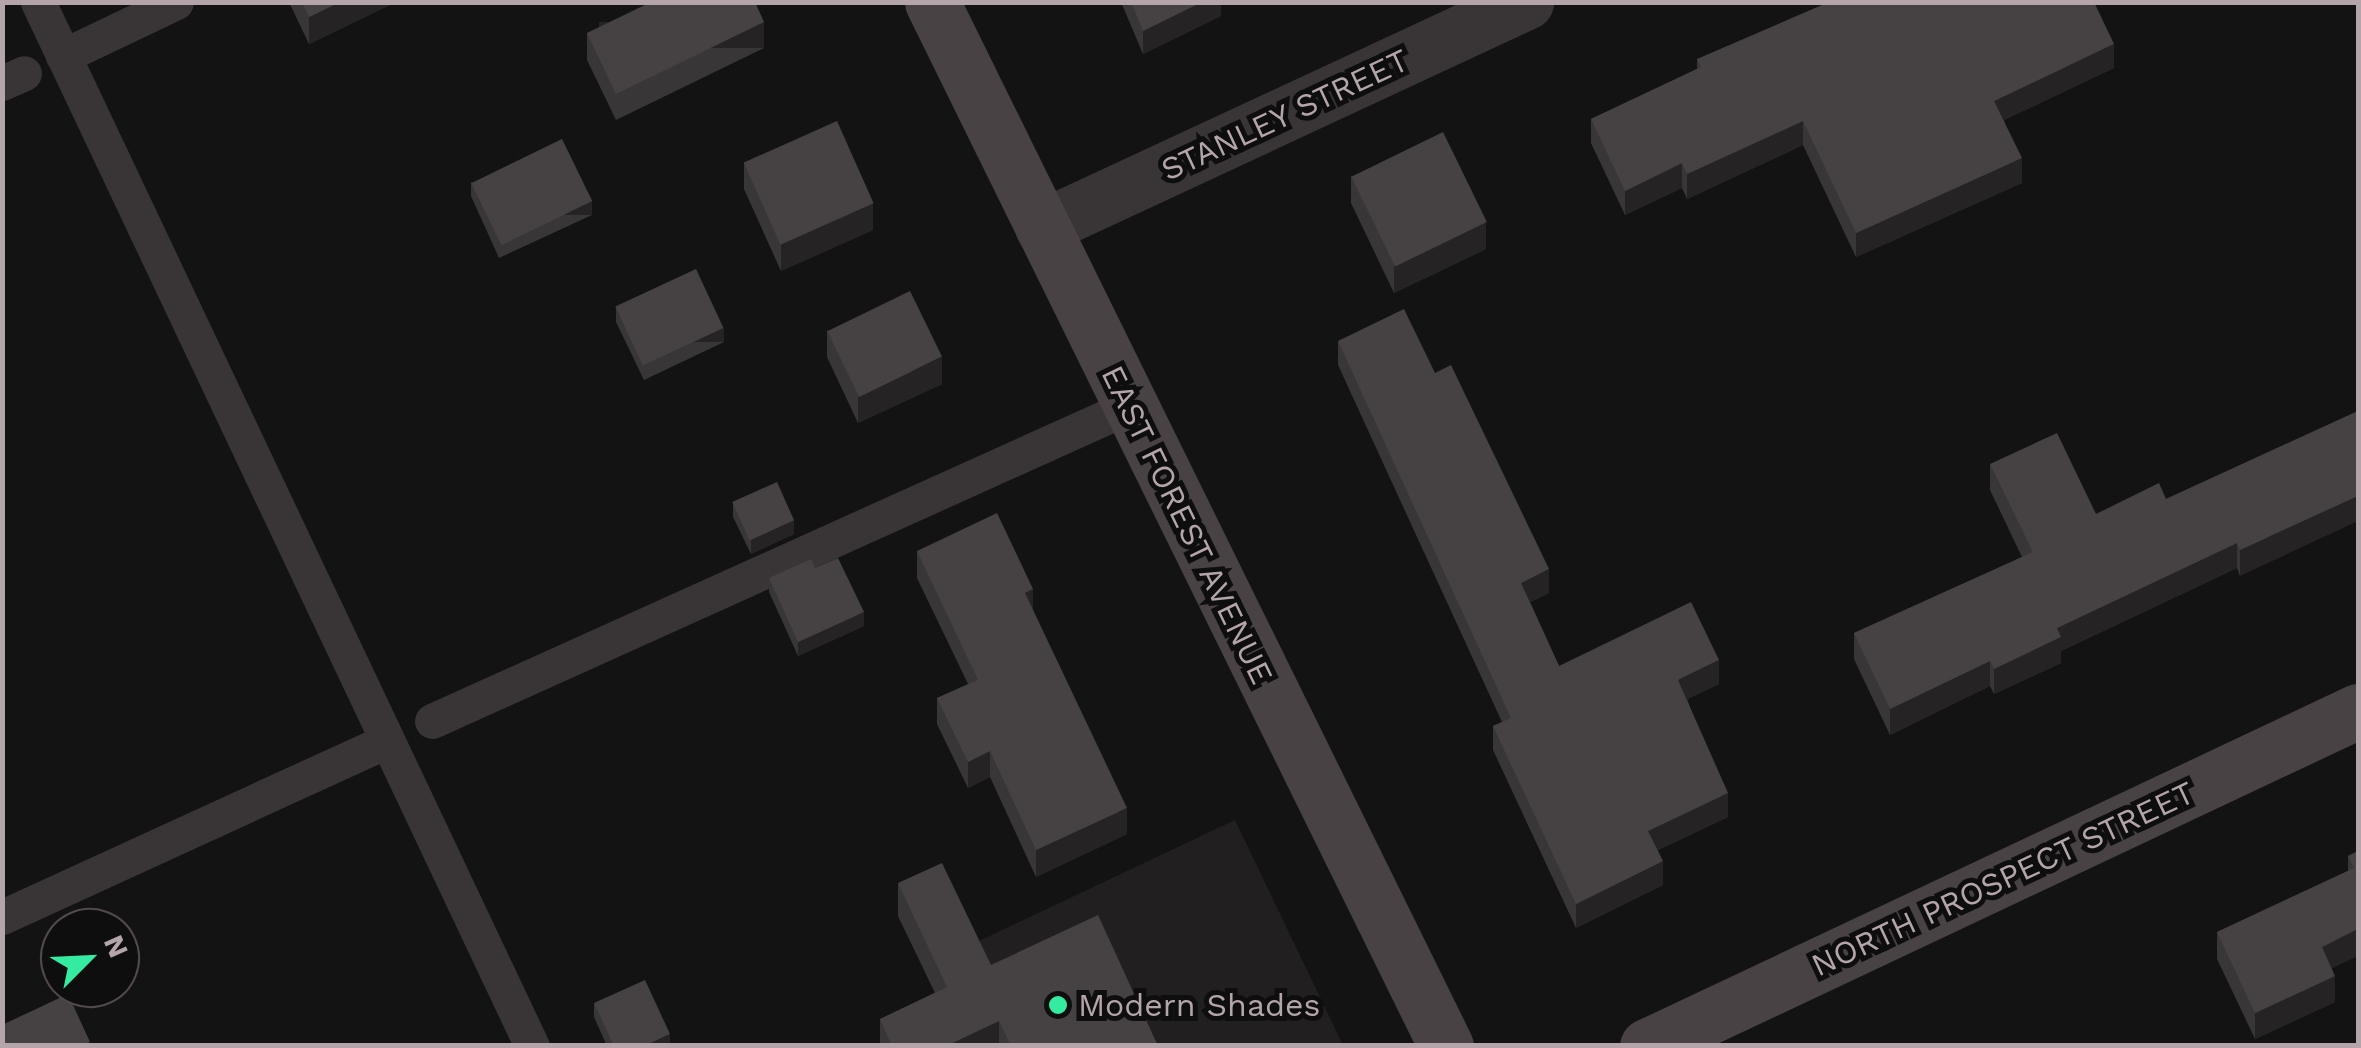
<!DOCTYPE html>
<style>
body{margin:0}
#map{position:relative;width:2361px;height:1048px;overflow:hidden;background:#141313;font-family:"Work Sans",sans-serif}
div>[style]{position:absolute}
.built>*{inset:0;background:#211f1f}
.lane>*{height:35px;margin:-17.5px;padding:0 17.5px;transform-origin:17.5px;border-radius:17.5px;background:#393435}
.street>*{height:55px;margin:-27.5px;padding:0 27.5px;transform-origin:27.5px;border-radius:27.5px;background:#393435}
.secondary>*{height:55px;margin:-27.5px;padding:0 27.5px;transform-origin:27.5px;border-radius:27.5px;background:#494244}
.wall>*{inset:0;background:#393637}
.shaded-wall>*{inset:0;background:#252323;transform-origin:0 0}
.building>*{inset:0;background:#464243;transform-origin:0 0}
.dots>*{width:28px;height:28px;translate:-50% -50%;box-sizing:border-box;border:5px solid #0f0e0e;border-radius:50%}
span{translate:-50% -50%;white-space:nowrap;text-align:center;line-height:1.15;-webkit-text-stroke:10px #0f0e0e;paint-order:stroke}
.street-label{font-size:32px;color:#b4a5aa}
.poi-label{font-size:32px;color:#b4a5aa}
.left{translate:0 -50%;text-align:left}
.frame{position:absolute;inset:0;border:5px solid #b4a5aa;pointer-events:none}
.north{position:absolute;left:40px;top:908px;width:100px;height:100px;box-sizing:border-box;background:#0f0e0e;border:2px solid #514a4c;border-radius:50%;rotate:66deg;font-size:28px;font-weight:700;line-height:40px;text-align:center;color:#b4a5aa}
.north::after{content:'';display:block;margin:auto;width:35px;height:45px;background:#34eba1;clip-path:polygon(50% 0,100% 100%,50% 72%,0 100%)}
</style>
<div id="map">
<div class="built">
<div style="clip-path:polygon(1235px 820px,1343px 1045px,988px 1045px,947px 956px)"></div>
</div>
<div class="lane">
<div style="left:38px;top:2px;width:1155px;rotate:64.68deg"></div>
<div style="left:63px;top:56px;width:125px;rotate:-25.5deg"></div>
<div style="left:2px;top:83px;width:24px;rotate:-24deg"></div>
<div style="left:432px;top:721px;width:764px;rotate:-24.28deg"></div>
<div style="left:2px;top:917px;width:422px;rotate:-24.6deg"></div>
</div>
<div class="street">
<div style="left:1042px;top:227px;width:534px;rotate:-24.93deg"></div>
</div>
<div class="secondary">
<div style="left:932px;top:2px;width:1164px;rotate:63.79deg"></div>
<div style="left:1647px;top:1046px;width:786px;rotate:-25.23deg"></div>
</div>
<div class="wall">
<div style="clip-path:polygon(289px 2px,396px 2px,309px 44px)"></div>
<div style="clip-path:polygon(1121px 2px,1221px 2px,1221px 16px,1143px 54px)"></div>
<div style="clip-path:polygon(587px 33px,764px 48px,616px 120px,587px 60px)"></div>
<div style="clip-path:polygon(1697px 59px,2114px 68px,2004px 120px,2022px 183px,1856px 257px,1803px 145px,1687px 199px,1682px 188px,1625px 215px,1591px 143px,1591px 119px,1697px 69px)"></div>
<div style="clip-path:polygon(744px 162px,873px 230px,781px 271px,744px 189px)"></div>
<div style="clip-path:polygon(1351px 176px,1486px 249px,1394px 293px,1351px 203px)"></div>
<div style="clip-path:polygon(471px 182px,592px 215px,499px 258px,471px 196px)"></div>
<div style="clip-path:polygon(616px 308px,724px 342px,644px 380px,616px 322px)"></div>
<div style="clip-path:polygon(827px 330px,942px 384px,858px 423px,827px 357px)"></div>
<div style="clip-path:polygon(1338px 341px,1435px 373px,1549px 593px,1530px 602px,1559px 666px,1719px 684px,1687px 699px,1728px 817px,1658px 850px,1663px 885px,1576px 928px,1493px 750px,1493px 726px,1502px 722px,1338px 365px)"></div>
<div style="clip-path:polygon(2358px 411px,2240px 576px,2237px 568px,2061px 651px,2061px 663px,1994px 694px,1990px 686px,1890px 735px,1854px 659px,1854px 633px,2022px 557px,1990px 490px,1990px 464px,2096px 514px,2166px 499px)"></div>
<div style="clip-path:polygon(733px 503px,794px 534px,751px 554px,733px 517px)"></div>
<div style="clip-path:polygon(917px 551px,1033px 610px,1127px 834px,1036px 877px,990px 777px,968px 788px,937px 724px,937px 698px,968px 684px,917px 578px)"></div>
<div style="clip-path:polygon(815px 568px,864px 626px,798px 656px,769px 592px,769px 578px)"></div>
<div style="clip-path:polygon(2358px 851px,2332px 969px,2335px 1002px,2255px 1039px,2217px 959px,2217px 932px,2348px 871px,2348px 856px)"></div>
<div style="clip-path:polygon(898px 883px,991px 965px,1158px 1046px,880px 1046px,880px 1019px,935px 993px,898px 916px)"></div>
<div style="clip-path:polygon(594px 1003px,670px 1046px,607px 1046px,594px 1017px)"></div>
</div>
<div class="shaded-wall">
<div style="clip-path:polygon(340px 2px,396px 2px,309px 44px,309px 17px)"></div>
<div style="clip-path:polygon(1202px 2px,1221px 2px,1221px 16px,1143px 54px,1143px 31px)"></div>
<div style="left:764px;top:22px;width:26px;height:165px;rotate:90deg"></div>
<div style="clip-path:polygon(2114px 44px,2114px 68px,1994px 125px,1994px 101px)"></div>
<div style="clip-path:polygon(1803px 121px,1803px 145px,1687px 199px,1687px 174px)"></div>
<div style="clip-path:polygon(2022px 158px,2022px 183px,1856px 257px,1856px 233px)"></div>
<div style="clip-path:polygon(1682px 163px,1682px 188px,1625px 215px,1625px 191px)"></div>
<div style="left:592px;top:201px;width:14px;height:102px;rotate:90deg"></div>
<div style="clip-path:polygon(873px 203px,873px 230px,781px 271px,781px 244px)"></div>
<div style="clip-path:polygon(1486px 222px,1486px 249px,1394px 293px,1394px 266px)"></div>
<div style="left:724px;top:328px;width:14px;height:89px;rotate:90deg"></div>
<div style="clip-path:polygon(942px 357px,942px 384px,858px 423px,858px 397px)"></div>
<div style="clip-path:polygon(2358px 496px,2358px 521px,2240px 576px,2240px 550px)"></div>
<div style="clip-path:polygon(794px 520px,794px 534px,751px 554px,751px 540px)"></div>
<div style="clip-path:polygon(2237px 543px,2237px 568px,2061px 651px,2061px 663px,1994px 694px,1994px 669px,2057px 628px)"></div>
<div style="clip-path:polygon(1549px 569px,1549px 593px,1521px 607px,1521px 583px)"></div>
<div style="clip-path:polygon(1033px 589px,1033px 616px,1025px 593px)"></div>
<div style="clip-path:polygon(864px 612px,864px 626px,798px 656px,798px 642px)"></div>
<div style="clip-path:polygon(1719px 660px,1719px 684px,1678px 704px,1678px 680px)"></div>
<div style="clip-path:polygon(1990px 661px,1990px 686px,1890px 735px,1890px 709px)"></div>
<div style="clip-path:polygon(990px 751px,990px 777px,968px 788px,968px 762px)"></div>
<div style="clip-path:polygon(1728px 793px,1728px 817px,1648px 855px,1648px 831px)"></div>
<div style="clip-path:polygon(1127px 808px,1127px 834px,1036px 877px,1036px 850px)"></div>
<div style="clip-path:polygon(1663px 861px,1663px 885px,1576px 928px,1576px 904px)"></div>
<div style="clip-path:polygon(2358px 929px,2358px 956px,2322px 973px,2322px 947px)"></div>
<div style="clip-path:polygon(2335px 976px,2335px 1002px,2255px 1039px,2255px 1013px)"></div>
<div style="clip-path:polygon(999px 1021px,999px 1046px,946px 1046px)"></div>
<div style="clip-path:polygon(670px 1034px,670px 1046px,644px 1046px)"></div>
</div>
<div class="building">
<div style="clip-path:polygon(302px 2px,340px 2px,309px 17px)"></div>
<div style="clip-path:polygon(651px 2px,755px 2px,764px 22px,616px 94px,587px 33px)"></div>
<div style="clip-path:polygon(1131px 2px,1202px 2px,1143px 31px)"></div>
<div style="clip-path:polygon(1829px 2px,2094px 2px,2114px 44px,1994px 101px,2022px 158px,1856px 233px,1803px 121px,1687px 174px,1682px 163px,1625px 191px,1591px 119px,1701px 67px,1697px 59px)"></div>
<div style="left:837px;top:121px;width:90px;height:102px;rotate:66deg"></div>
<div style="left:1443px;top:132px;width:100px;height:102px;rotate:64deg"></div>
<div style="left:562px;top:139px;width:69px;height:101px;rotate:64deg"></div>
<div style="left:696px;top:269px;width:65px;height:89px;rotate:65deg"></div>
<div style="left:910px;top:291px;width:73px;height:92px;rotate:64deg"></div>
<div style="clip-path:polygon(1404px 309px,1435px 373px,1451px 365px,1549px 569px,1521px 583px,1559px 666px,1691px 602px,1719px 660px,1678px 680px,1728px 793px,1648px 831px,1663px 861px,1576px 904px,1493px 726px,1511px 718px,1338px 341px)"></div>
<div style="clip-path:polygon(2358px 411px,2358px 496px,2240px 550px,2237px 543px,2057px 628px,2061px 637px,1994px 669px,1990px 661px,1890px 709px,1854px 633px,2033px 552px,1990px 464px,2057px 433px,2096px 514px,2159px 483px,2166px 499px)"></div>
<div style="left:777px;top:482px;width:42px;height:49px;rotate:66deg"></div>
<div style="clip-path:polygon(997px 513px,1033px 589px,1025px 593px,1127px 808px,1036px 850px,990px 751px,968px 762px,937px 698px,978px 680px,917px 551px)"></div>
<div style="clip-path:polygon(838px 558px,864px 612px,798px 642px,769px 578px,811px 559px,815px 568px)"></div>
<div style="clip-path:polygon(2358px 851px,2358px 929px,2322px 947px,2335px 976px,2255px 1013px,2217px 932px,2354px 868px,2348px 856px)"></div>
<div style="clip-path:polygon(942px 863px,991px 965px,1098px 915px,1158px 1046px,1011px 1046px,999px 1021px,946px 1046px,892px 1046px,880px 1019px,947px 987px,898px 883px)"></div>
<div style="clip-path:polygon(645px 980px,670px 1034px,644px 1046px,614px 1046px,594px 1003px)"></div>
<div style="clip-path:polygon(68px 994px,90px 1042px,82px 1046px,2px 1046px,2px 1025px)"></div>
</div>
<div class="dots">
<div style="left:1058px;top:1005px;background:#34eba1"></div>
</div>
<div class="street-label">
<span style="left:1285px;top:115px;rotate:-25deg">STANLEY STREET</span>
<span style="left:1187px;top:525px;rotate:64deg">EAST FOREST AVENUE</span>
<span style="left:2003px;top:879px;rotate:-25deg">NORTH PROSPECT STREET</span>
</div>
<div class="poi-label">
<span class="left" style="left:1078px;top:1005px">Modern Shades</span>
</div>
<div class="frame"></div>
<div class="north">N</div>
</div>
